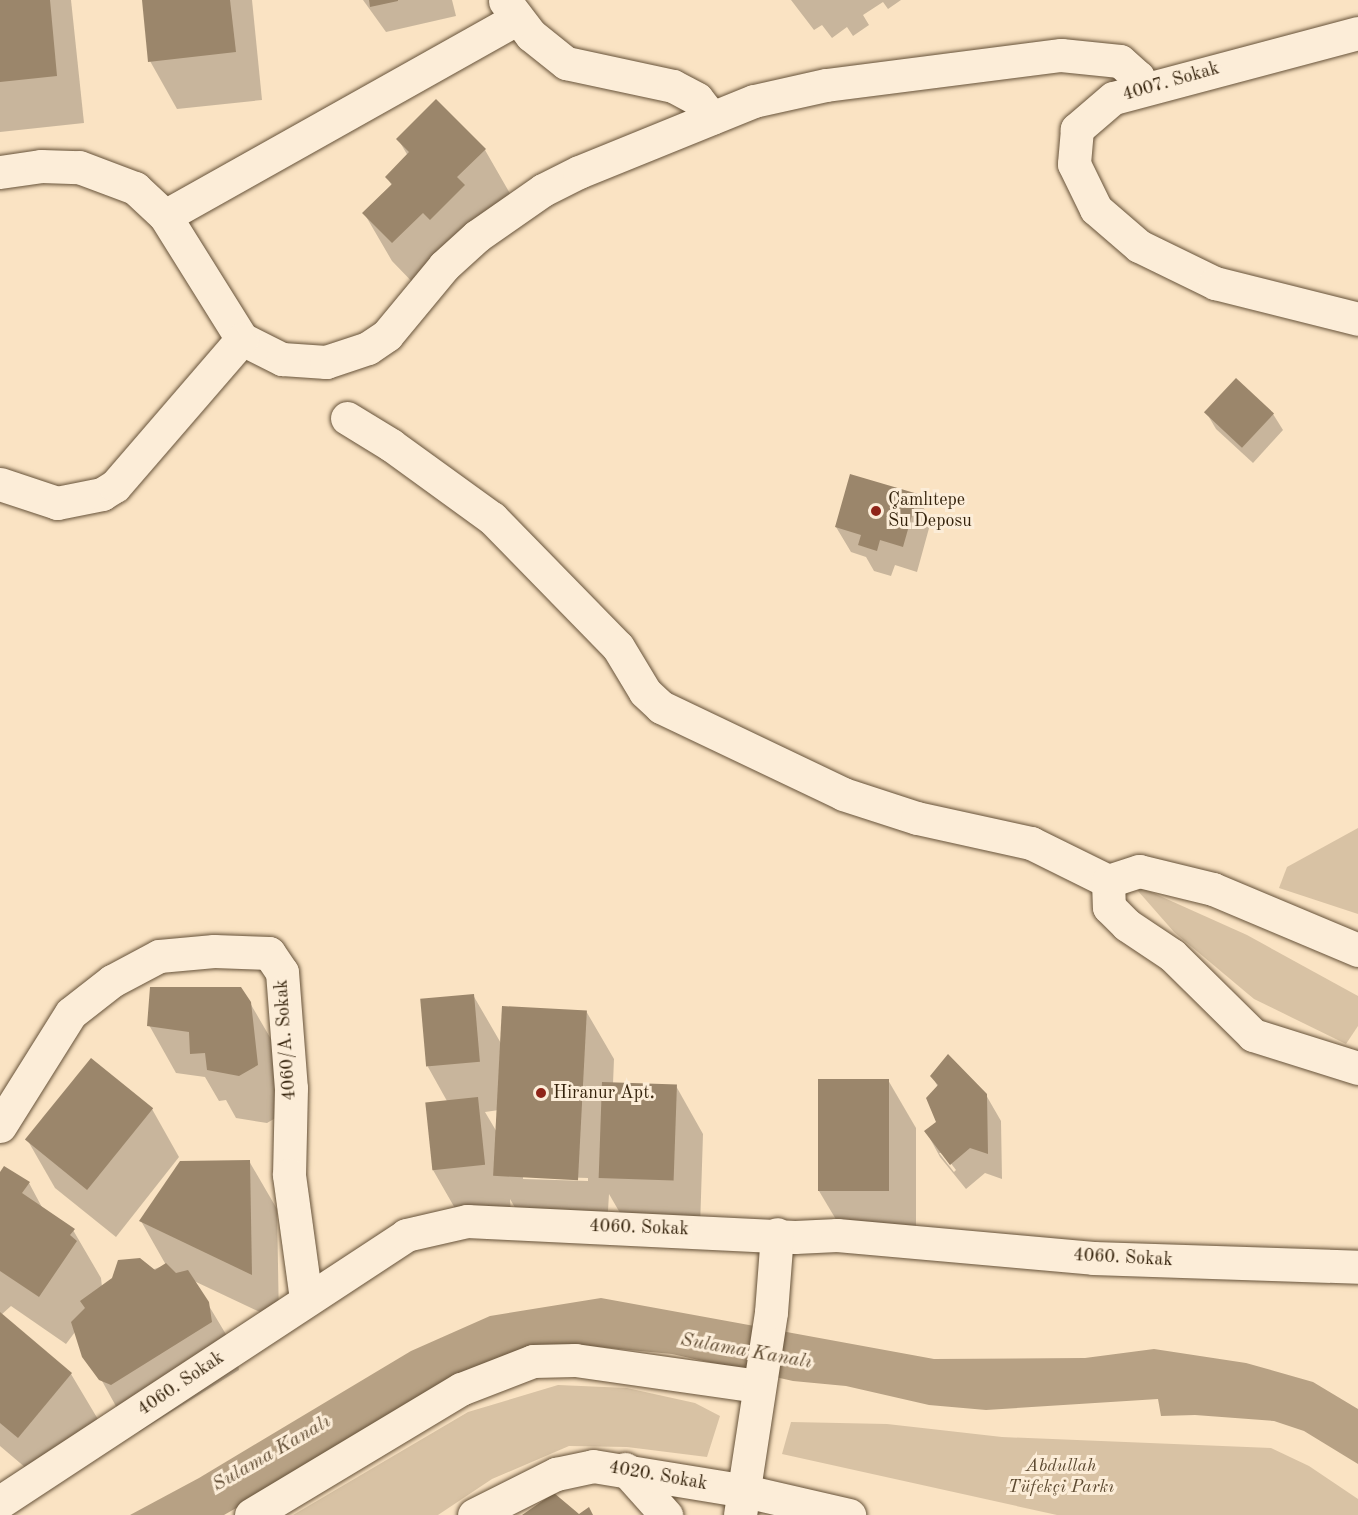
<!DOCTYPE html>
<meta charset="utf-8">
<style>
body{margin:0}
#map{position:relative;width:1358px;height:1515px;overflow:hidden;background:#fae3c3;font-family:"Old Standard TT",serif}
div>[style]{position:absolute}
.green>*{inset:0;background:#d8c2a4}
.water>*{inset:0;background:#b7a184}
.shadow>*{inset:0;background:#0003}
.building>*{inset:0;background:#9b866b;transform-origin:0 0}
.roads{filter:drop-shadow(0 0 2px #665239) drop-shadow(0 0 2px #665239)}
.minor>*{height:33px;margin:-16.5px;padding:0 16.5px;transform-origin:16.5px;border-radius:16.5px;background:#fcedd8}
.dots>*{width:16px;height:16px;translate:-50% -50%;box-sizing:border-box;border:3px solid #fcedd8;border-radius:50%}
span{translate:-50% -50%;white-space:nowrap;text-align:center;line-height:1.15;-webkit-text-stroke:6px #fcedd8;paint-order:stroke}
.street-label{font-size:18px;color:#34220b}
.poi-label{font-size:18px;color:#34220b}
.left{translate:0 -50%;text-align:left}
.park-label{font-size:18px;color:#5d4a31;font-style:italic}
.water-label{font-size:20px;color:#624e35;font-style:italic}
</style>
<div id="map">
<div class="green">
<div style="clip-path:polygon(1358px 828px,1358px 914px,1279px 888px,1287px 867px)"></div>
<div style="clip-path:polygon(1131px 883px,1247px 935px,1358px 996px,1358px 1026px,1346px 1044px,1254px 999px,1174px 932px)"></div>
<div style="clip-path:polygon(558px 1385px,627px 1388px,695px 1403px,720px 1416px,707px 1457px,627px 1447px,569px 1446px,492px 1479px,438px 1515px,293px 1515px,468px 1412px)"></div>
<div style="clip-path:polygon(791px 1422px,887px 1424px,1002px 1437px,1271px 1448px,1309px 1466px,1358px 1499px,1358px 1515px,1057px 1515px,782px 1454px)"></div>
</div>
<div class="water">
<div style="clip-path:polygon(601px 1298px,934px 1359px,1085px 1358px,1154px 1349px,1246px 1363px,1313px 1382px,1358px 1409px,1358px 1464px,1304px 1431px,1274px 1421px,1195px 1415px,1161px 1416px,1158px 1399px,986px 1410px,929px 1405px,846px 1386px,793px 1381px,672px 1354px,576px 1345px,400px 1414px,224px 1515px,130px 1515px,199px 1478px,411px 1351px,490px 1316px)"></div>
</div>
<div class="shadow">
<div style="clip-path:polygon(0 0,71px 0,84px 123px,0 132px)"></div>
<div style="clip-path:polygon(143px 0,252px 0,262px 100px,177px 109px,150px 61px)"></div>
<div style="clip-path:polygon(363px 0,452px 0,456px 16px,386px 32px)"></div>
<div style="clip-path:polygon(791px 0,901px 0,888px 9px,883px 2px,863px 15px,869px 25px,853px 36px,847px 27px,832px 38px,822px 25px,814px 30px)"></div>
<div style="clip-path:polygon(398px 139px,485px 150px,512px 197px,420px 290px,392px 261px,364px 213px,392px 186px,387px 177px,408px 156px)"></div>
<div style="clip-path:polygon(1206px 412px,1273px 414px,1283px 430px,1253px 463px,1216px 429px)"></div>
<div style="clip-path:polygon(917px 496px,931px 521px,917px 572px,895px 565px,891px 576px,874px 571px,866px 557px,851px 552px,836px 527px)"></div>
<div style="clip-path:polygon(evenodd,473px 995px,502px 1045px,586px 1011px,614px 1059px,613px 1084px,676px 1086px,703px 1134px,700px 1228px,627px 1225px,609px 1194px,607px 1227px,524px 1223px,510px 1199px,511px 1213px,460px 1217px,433px 1170px,447px 1101px,428px 1067px,473px 995px,499px 1110px,498px 1134px,485px 1112px,499px 1110px,473px 995px,523px 1176px,588px 1178px,588px 1181px,523px 1179px,523px 1176px)"></div>
<div style="clip-path:polygon(250px 1003px,278px 1051px,284px 1113px,267px 1123px,236px 1118px,226px 1100px,219px 1101px,205px 1077px,176px 1073px,149px 1025px)"></div>
<div style="clip-path:polygon(evenodd,932px 1076px,986px 1095px,1001px 1121px,1002px 1179px,985px 1173px,966px 1189px,940px 1157px,926px 1131px,938px 1122px,938px 1087px,932px 1076px,939px 1153px,943px 1153px,956px 1170px,954px 1172px,939px 1153px)"></div>
<div style="clip-path:polygon(888px 1080px,916px 1128px,916px 1238px,847px 1238px,819px 1191px)"></div>
<div style="clip-path:polygon(152px 1109px,179px 1157px,116px 1237px,55px 1188px,28px 1141px)"></div>
<div style="clip-path:polygon(249px 1161px,277px 1209px,279px 1321px,194px 1281px,236px 1351px,239px 1370px,139px 1432px,128px 1428px,75px 1332px,66px 1344px,11px 1306px,1px 1315px,71px 1374px,99px 1421px,46px 1485px,0 1446px,0 1175px,29px 1183px,44px 1211px,73px 1230px,101px 1278px,102px 1287px,166px 1265px,141px 1221px)"></div>
</div>
<div class="building">
<div style="clip-path:polygon(0 0,50px 0,57px 76px,0 82px)"></div>
<div style="clip-path:polygon(142px 0,230px 0,236px 52px,148px 62px)"></div>
<div style="clip-path:polygon(369px 0,398px 0,398px 1px,370px 7px)"></div>
<div style="clip-path:polygon(436px 99px,486px 149px,457px 177px,465px 185px,430px 220px,423px 213px,392px 243px,362px 213px,392px 184px,385px 177px,409px 152px,396px 139px)"></div>
<div style="left:1236px;top:378px;width:52px;height:47px;rotate:43deg"></div>
<div style="clip-path:polygon(850px 474px,918px 494px,903px 547px,880px 540px,877px 551px,858px 545px,861px 535px,835px 527px)"></div>
<div style="clip-path:polygon(150px 987px,241px 987px,251px 1002px,258px 1065px,239px 1076px,207px 1070px,205px 1053px,190px 1054px,189px 1032px,147px 1026px)"></div>
<div style="left:474px;top:994px;width:68px;height:54px;rotate:85deg"></div>
<div style="left:502px;top:1006px;width:85px;height:170px;rotate:3deg"></div>
<div style="clip-path:polygon(948px 1054px,987px 1094px,988px 1154px,970px 1148px,950px 1165px,924px 1131px,936px 1122px,926px 1098px,938px 1085px,930px 1076px)"></div>
<div style="left:91px;top:1058px;width:80px;height:105px;rotate:39deg"></div>
<div style="left:818px;top:1079px;width:71px;height:112px"></div>
<div style="left:602px;top:1082px;width:75px;height:96px;rotate:2deg"></div>
<div style="left:478px;top:1097px;width:68px;height:53px;rotate:84deg"></div>
<div style="clip-path:polygon(250px 1160px,252px 1275px,139px 1221px,180px 1161px)"></div>
<div style="clip-path:polygon(4px 1166px,30px 1182px,22px 1193px,75px 1229px,70px 1235px,77px 1241px,39px 1297px,0 1271px,0 1172px)"></div>
<div style="clip-path:polygon(140px 1258px,155px 1270px,166px 1263px,176px 1273px,188px 1270px,209px 1302px,212px 1322px,111px 1385px,99px 1380px,82px 1357px,71px 1322px,85px 1308px,80px 1301px,112px 1278px,118px 1260px)"></div>
<div style="clip-path:polygon(0 1312px,72px 1373px,18px 1438px,0 1423px)"></div>
<div style="clip-path:polygon(554px 1493px,579px 1514px,589px 1507px,593px 1515px,522px 1515px)"></div>
</div>
<div class="roads">
<div class="minor">
<div style="left:505px;top:1px;width:43px;rotate:52.6deg"></div>
<div style="left:531px;top:35px;width:45px;rotate:38.7deg"></div>
<div style="left:566px;top:63px;width:109px;rotate:12.1deg"></div>
<div style="left:673px;top:86px;width:27px;rotate:28deg"></div>
<div style="left:697px;top:99px;width:24px;rotate:52deg"></div>
<div style="left:1358px;top:33px;width:253px;rotate:165.1deg"></div>
<div style="left:1113px;top:98px;width:48px;rotate:139.3deg"></div>
<div style="left:1077px;top:129px;width:35px;rotate:95deg"></div>
<div style="left:1074px;top:164px;width:50px;rotate:63.9deg"></div>
<div style="left:1096px;top:209px;width:57px;rotate:40.7deg"></div>
<div style="left:1139px;top:246px;width:85px;rotate:26deg"></div>
<div style="left:1215px;top:283px;width:147px;rotate:14.1deg"></div>
<div style="left:0;top:172px;width:41px;rotate:-8.3deg"></div>
<div style="left:41px;top:166px;width:38px;rotate:2deg"></div>
<div style="left:79px;top:167px;width:60px;rotate:20.6deg"></div>
<div style="left:135px;top:188px;width:41px;rotate:43deg"></div>
<div style="left:165px;top:216px;width:145px;rotate:58deg"></div>
<div style="left:242px;top:339px;width:45px;rotate:26.6deg"></div>
<div style="left:282px;top:359px;width:44px;rotate:3.9deg"></div>
<div style="left:326px;top:362px;width:44px;rotate:-18.4deg"></div>
<div style="left:368px;top:348px;width:23px;rotate:-34deg"></div>
<div style="left:387px;top:335px;width:89px;rotate:-50.4deg"></div>
<div style="left:444px;top:266px;width:45px;rotate:-42.3deg"></div>
<div style="left:477px;top:236px;width:80px;rotate:-34.9deg"></div>
<div style="left:543px;top:190px;width:40px;rotate:-26.6deg"></div>
<div style="left:579px;top:172px;width:189px;rotate:-22.1deg"></div>
<div style="left:754px;top:101px;width:74px;rotate:-12.5deg"></div>
<div style="left:826px;top:85px;width:237px;rotate:-7.3deg"></div>
<div style="left:1061px;top:55px;width:59px;rotate:5.8deg"></div>
<div style="left:1120px;top:61px;width:24px;rotate:42deg"></div>
<div style="left:1138px;top:77px;width:13px;rotate:72deg"></div>
<div style="left:165px;top:216px;width:403px;rotate:-29.3deg"></div>
<div style="left:347px;top:418px;width:52px;rotate:31.5deg"></div>
<div style="left:391px;top:445px;width:125px;rotate:35.9deg"></div>
<div style="left:492px;top:518px;width:180px;rotate:45.7deg"></div>
<div style="left:618px;top:647px;width:52px;rotate:59deg"></div>
<div style="left:645px;top:692px;width:22px;rotate:43deg"></div>
<div style="left:661px;top:707px;width:202px;rotate:25.5deg"></div>
<div style="left:843px;top:794px;width:78px;rotate:18deg"></div>
<div style="left:917px;top:818px;width:117px;rotate:12.4deg"></div>
<div style="left:1031px;top:843px;width:86px;rotate:26.3deg"></div>
<div style="left:0;top:484px;width:60px;rotate:18.4deg"></div>
<div style="left:57px;top:503px;width:46px;rotate:-11.3deg"></div>
<div style="left:102px;top:494px;width:15px;rotate:-32deg"></div>
<div style="left:115px;top:486px;width:194px;rotate:-49.2deg"></div>
<div style="left:1358px;top:950px;width:157px;rotate:-157.2deg"></div>
<div style="left:1213px;top:889px;width:76px;rotate:-166.3deg"></div>
<div style="left:1139px;top:871px;width:33px;rotate:162deg"></div>
<div style="left:1108px;top:881px;width:26px;rotate:88deg"></div>
<div style="left:1109px;top:907px;width:25px;rotate:45deg"></div>
<div style="left:1127px;top:925px;width:54px;rotate:33.7deg"></div>
<div style="left:1172px;top:955px;width:114px;rotate:44.6deg"></div>
<div style="left:1253px;top:1035px;width:110px;rotate:17.4deg"></div>
<div style="left:0;top:1126px;width:133px;rotate:-57.9deg"></div>
<div style="left:71px;top:1013px;width:52px;rotate:-38deg"></div>
<div style="left:112px;top:981px;width:53px;rotate:-28deg"></div>
<div style="left:159px;top:956px;width:55px;rotate:-5.2deg"></div>
<div style="left:214px;top:951px;width:55px;rotate:2.1deg"></div>
<div style="left:269px;top:953px;width:23px;rotate:56deg"></div>
<div style="left:282px;top:972px;width:116px;rotate:85.6deg"></div>
<div style="left:291px;top:1088px;width:87px;rotate:91.3deg"></div>
<div style="left:289px;top:1175px;width:125px;rotate:82.2deg"></div>
<div style="left:625px;top:1469px;width:62px;rotate:48.3deg"></div>
<div style="left:0;top:1502px;width:486px;rotate:-33.3deg"></div>
<div style="left:406px;top:1235px;width:63px;rotate:-12.9deg"></div>
<div style="left:467px;top:1221px;width:328px;rotate:2.8deg"></div>
<div style="left:795px;top:1237px;width:42px;rotate:-2.7deg"></div>
<div style="left:837px;top:1235px;width:257px;rotate:5.1deg"></div>
<div style="left:1093px;top:1258px;width:265px;rotate:1.9deg"></div>
<div style="left:251px;top:1515px;width:245px;rotate:-31deg"></div>
<div style="left:461px;top:1389px;width:77px;rotate:-21.3deg"></div>
<div style="left:533px;top:1361px;width:42px;rotate:-1.4deg"></div>
<div style="left:575px;top:1360px;width:184px;rotate:8.1deg"></div>
<div style="left:474px;top:1515px;width:92px;rotate:-26.6deg"></div>
<div style="left:556px;top:1474px;width:38px;rotate:-12deg"></div>
<div style="left:593px;top:1466px;width:154px;rotate:9.3deg"></div>
<div style="left:745px;top:1491px;width:107px;rotate:13deg"></div>
<div style="left:740px;top:1515px;width:205px;rotate:-81.3deg"></div>
<div style="left:771px;top:1312px;width:78px;rotate:-85.6deg"></div>
</div>
</div>
<div class="dots">
<div style="left:876px;top:511px;background:#8f2418"></div>
<div style="left:541px;top:1093px;background:#8f2418"></div>
</div>
<div class="street-label">
<span style="left:1171px;top:82px;rotate:-16deg">4007. Sokak</span>
<span style="left:286px;top:1040px;rotate:-94deg">4060/A. Sokak</span>
<span style="left:639px;top:1228px;rotate:2deg">4060. Sokak</span>
<span style="left:1123px;top:1258px;rotate:3deg">4060. Sokak</span>
<span style="left:181px;top:1384px;rotate:-34deg">4060. Sokak</span>
<span style="left:658px;top:1476px;rotate:10deg">4020. Sokak</span>
</div>
<div class="poi-label">
<span class="left" style="left:888px;top:511px">Çamlıtepe<br>Su Deposu</span>
<span class="left" style="left:553px;top:1093px">Hiranur Apt.</span>
</div>
<div class="park-label">
<span style="left:1061px;top:1477px">Abdullah<br>Tüfekçi Parkı</span>
</div>
<div class="water-label">
<span style="left:746px;top:1352px;rotate:10deg">Sulama Kanalı</span>
<span style="left:272px;top:1454px;rotate:-30deg">Sulama Kanalı</span>
</div>
</div>
